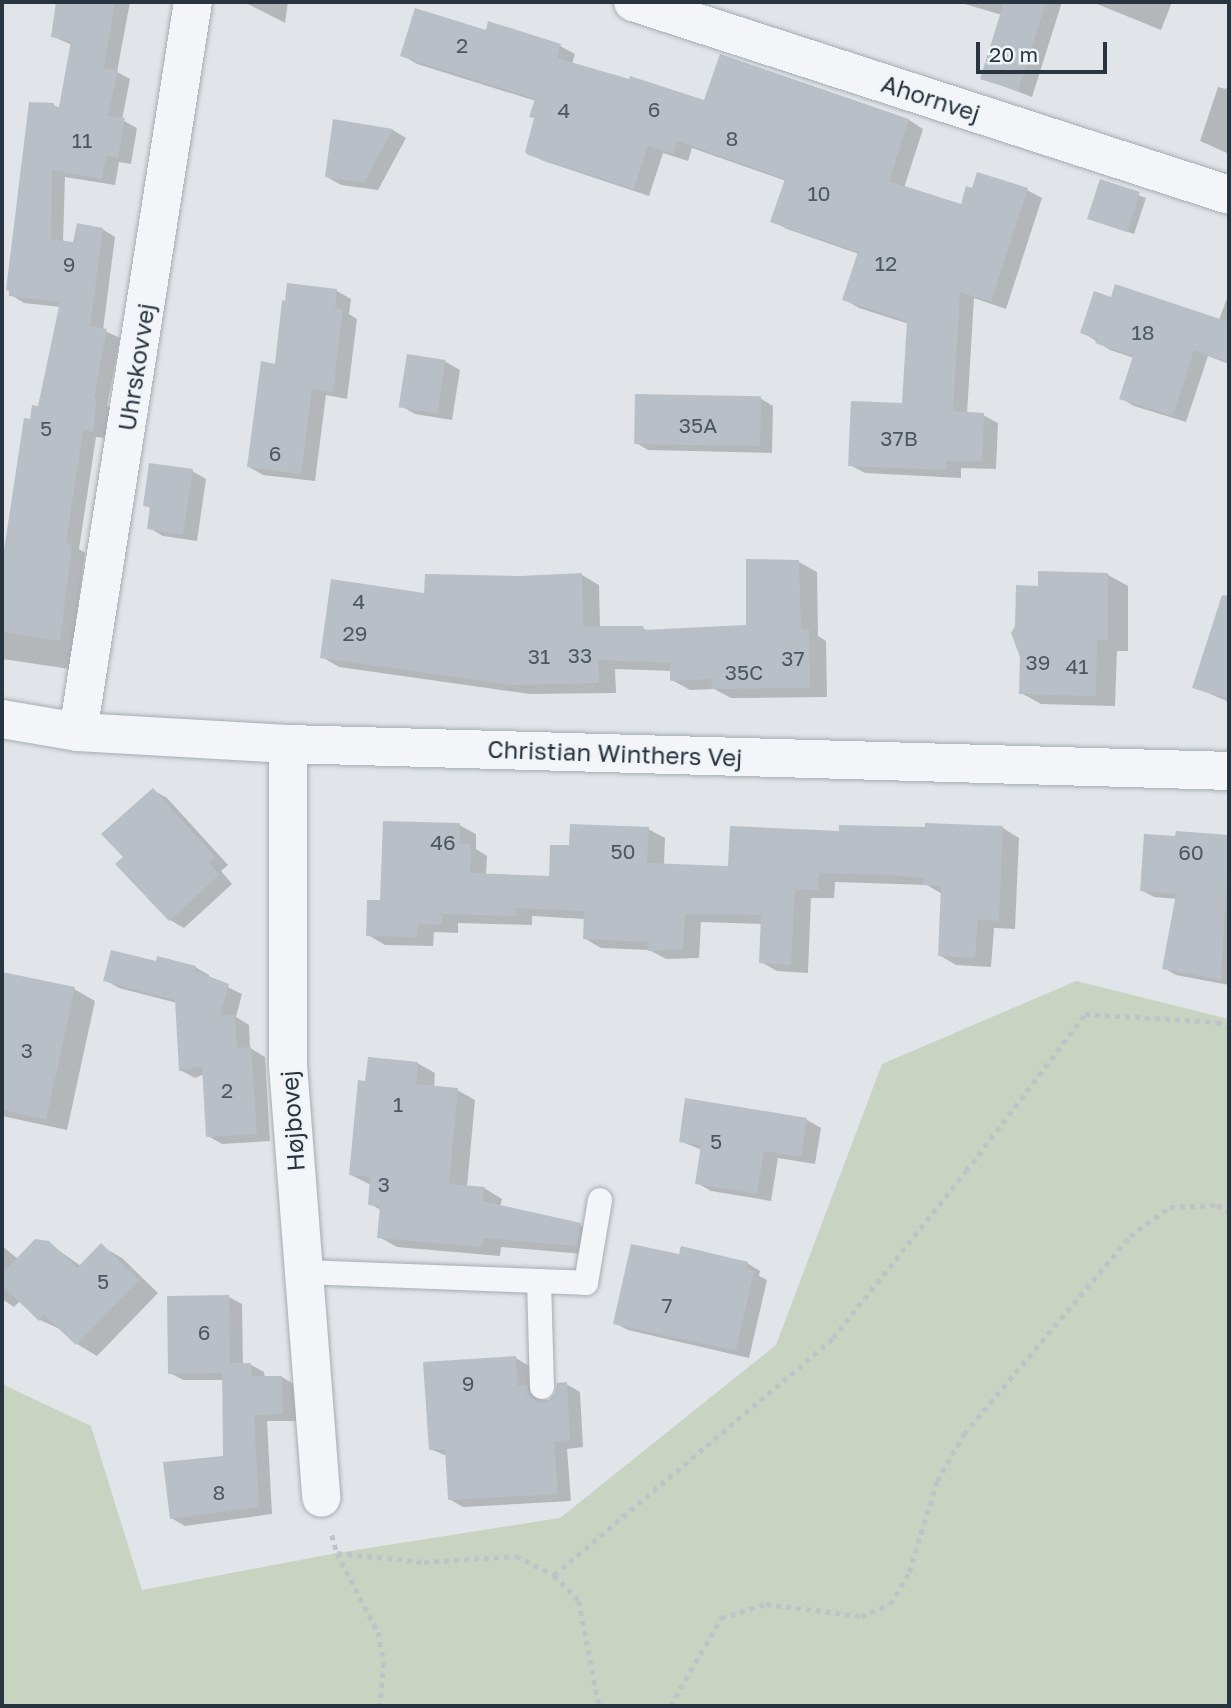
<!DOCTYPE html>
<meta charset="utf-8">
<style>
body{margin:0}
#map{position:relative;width:1231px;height:1708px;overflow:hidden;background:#e1e5e9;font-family:"Golos Text",sans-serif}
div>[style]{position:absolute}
.green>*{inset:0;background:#c8d3c2}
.shadow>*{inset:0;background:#0003}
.building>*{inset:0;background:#b8bfc6;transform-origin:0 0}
.path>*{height:4.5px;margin-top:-2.25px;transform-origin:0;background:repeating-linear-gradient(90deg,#bfc3c8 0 5px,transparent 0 10px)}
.roads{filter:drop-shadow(0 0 2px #a6acb3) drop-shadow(0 0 2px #a6acb3)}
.lane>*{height:24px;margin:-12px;padding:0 12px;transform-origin:12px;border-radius:12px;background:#f4f5f8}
.street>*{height:38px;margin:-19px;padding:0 19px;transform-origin:19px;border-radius:19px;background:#f4f5f8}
span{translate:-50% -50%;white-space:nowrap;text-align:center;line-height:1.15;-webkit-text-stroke:5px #f0f4f7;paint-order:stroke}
.number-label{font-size:21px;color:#4d5762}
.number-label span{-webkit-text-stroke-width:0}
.street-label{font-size:24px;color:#293441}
.frame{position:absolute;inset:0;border:4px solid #293441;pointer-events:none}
.scale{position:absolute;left:976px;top:42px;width:131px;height:32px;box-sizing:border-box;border:4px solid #293441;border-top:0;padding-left:9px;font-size:21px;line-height:24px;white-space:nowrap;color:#293441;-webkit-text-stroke:5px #f0f4f7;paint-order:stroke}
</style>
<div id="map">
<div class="green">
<div style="clip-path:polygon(1076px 981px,1229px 1019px,1229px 1706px,2px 1706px,2px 1384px,91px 1426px,142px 1590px,337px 1553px,560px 1518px,776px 1345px,882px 1064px)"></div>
</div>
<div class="shadow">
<div style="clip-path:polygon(58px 2px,130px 2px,117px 72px,130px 79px,122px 120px,137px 128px,131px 164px,119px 162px,115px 185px,65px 177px,63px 242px,75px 244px,102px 229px,115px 237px,103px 330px,120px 338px,107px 406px,110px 408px,106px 438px,96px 437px,79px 549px,85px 553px,70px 669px,2px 659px,2px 554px,5px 554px,31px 421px,39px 408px,61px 307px,24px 303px,11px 295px,54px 105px,60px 109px,72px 45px,52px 36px)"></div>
<div style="clip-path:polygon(244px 2px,288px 2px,285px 23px)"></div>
<div style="clip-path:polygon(958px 2px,1062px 2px,1032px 97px,982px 78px,1002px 15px)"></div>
<div style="clip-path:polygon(1092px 2px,1172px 2px,1161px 30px)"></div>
<div style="clip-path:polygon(487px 33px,560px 46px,575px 54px,572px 64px,705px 102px,721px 56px,909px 120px,923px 129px,904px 188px,962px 207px,1027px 190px,1042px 198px,1006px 309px,974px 298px,967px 414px,983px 415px,998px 423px,996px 469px,961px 468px,961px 478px,865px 473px,850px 465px,904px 405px,909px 324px,859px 308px,844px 299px,859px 254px,787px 229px,773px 221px,786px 181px,692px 148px,688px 161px,663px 153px,649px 196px,541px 160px,527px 151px,536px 119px,536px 101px,417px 64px,402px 55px)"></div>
<div style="clip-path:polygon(1229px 82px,1229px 154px,1200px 141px,1218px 87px,1226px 89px)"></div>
<div style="clip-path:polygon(335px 121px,393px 130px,406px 138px,378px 190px,341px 185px,327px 177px)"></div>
<div style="clip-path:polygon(1101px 182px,1146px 198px,1134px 234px,1096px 221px)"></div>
<div style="clip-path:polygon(337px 291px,351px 299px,349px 314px,357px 319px,347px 399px,326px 395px,315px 481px,263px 475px,249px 467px,276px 366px)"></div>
<div style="clip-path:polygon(1229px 293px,1229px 364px,1208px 356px,1186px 422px,1134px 406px,1121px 398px,1134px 358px,1110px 350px,1082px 332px,1112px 299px,1219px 320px)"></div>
<div style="clip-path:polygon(409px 356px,446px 362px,460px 370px,452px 420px,415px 414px,401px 406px)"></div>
<div style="clip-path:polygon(760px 398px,773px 406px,772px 453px,648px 450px,636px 443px)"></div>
<div style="clip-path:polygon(192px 471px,206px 479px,197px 541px,163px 536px,149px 528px,152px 509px,145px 505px)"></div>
<div style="clip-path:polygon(799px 562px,817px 572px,818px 636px,826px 641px,827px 697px,731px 698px,714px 689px,690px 690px,672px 680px,672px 671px,615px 669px,616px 693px,530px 694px,339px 667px,322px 657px,426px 595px,519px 578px,582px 575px,599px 585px,600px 628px,643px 628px,648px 631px,748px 627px)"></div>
<div style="clip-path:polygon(1108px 575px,1128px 586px,1128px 651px,1117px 651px,1115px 706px,1041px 704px,1021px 693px,1022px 657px,1017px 627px,1039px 587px)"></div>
<div style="clip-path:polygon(1207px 647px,1229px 654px,1229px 702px,1194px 687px)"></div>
<div style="clip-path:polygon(153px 790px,167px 798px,228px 865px,221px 871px,232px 884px,184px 928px,170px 920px,125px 858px)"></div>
<div style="clip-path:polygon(459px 825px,476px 834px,476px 849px,487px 856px,486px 875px,551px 878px,571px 847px,648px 829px,665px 838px,664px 865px,730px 868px,841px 832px,1003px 828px,1019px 838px,1015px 929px,994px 928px,991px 967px,956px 965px,939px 955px,942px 894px,927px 885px,835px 882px,834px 898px,811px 898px,808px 973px,777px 971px,761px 962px,762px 924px,701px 922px,699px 958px,666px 959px,649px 950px,601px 948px,584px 938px,585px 919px,532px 916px,532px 925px,458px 923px,458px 933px,434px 932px,433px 946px,385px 945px,368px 935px,382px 902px)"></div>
<div style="clip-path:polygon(1177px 833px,1229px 837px,1229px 985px,1176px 975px,1164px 968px,1177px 899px,1154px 897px,1141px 890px)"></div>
<div style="clip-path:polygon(157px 963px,195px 967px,209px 975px,209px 978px,242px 994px,236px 1017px,249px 1025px,250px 1048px,265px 1057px,270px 1141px,222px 1144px,208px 1136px,204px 1074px,195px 1078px,180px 1070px,177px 1003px,119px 988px,105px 980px)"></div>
<div style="clip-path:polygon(3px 974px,74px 989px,95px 1001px,67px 1130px,2px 1116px)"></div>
<div style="clip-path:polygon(417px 1063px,435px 1073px,434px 1087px,457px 1090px,475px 1100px,467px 1187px,484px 1188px,502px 1199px,500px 1207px,580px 1225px,598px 1235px,595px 1255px,501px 1247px,500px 1256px,397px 1247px,379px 1237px,381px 1210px,370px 1204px,371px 1185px,351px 1175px,367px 1082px)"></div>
<div style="clip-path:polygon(807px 1120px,821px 1128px,815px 1164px,778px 1158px,771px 1201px,711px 1191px,697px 1183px,702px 1150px,680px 1141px)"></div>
<div style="clip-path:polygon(48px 1243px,81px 1266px,101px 1246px,122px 1258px,158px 1293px,97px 1356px,77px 1344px,62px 1330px,40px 1320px,20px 1301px,14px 1307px,2px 1299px,2px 1246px,18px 1259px)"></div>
<div style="clip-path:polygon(680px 1256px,747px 1263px,760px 1271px,759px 1276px,767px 1280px,749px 1358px,628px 1330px,615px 1323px)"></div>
<div style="clip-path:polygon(229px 1297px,242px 1304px,243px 1365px,251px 1365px,264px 1372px,265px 1377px,282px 1377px,295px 1385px,296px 1421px,267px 1421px,272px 1514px,185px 1526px,171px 1518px,225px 1457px,224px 1380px,183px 1380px,170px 1373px)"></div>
<div style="clip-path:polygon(516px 1358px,529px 1366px,542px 1402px,550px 1402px,566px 1384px,580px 1392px,583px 1447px,567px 1449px,571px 1501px,463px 1507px,449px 1499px,447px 1456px,430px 1449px)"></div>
</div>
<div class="building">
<div style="clip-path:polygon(56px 2px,115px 2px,104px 68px,118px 70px,108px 116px,125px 118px,118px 158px,106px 156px,102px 179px,52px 170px,51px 239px,73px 242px,77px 223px,103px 228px,90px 326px,107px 329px,94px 398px,97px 398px,93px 432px,83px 430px,66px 543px,72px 544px,60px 641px,2px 632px,2px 563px,24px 418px,30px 419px,32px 405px,38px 406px,60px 302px,9px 296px,9px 291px,6px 290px,29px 102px,54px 103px,54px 110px,54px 106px,59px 107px,71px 41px,51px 37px)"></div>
<div style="clip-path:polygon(1004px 2px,1046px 2px,1018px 91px,980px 79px)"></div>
<div style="clip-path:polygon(415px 8px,486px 30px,488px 21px,561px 44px,557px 58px,629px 79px,630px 76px,704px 100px,720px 54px,909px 119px,889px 181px,961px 204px,966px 186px,972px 188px,977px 172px,1028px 188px,991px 302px,960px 292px,953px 411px,984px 413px,982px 462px,946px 461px,946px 470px,848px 466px,851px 401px,902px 403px,907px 321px,842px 300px,858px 252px,770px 222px,785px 179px,677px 141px,673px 154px,648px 146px,634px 189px,528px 155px,525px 152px,534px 118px,529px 117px,535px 99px,400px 56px)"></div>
<div style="clip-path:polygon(333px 119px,393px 129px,364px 183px,325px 177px)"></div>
<div style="left:1100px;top:179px;width:42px;height:42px;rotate:18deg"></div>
<div style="clip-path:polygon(287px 283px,337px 289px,335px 308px,343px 309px,333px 392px,312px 389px,301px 474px,247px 467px,261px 361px,275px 364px,282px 300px,285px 301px)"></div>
<div style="clip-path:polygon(1115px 284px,1229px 322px,1229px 363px,1194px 350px,1173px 416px,1119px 399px,1133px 356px,1095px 343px,1097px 339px,1080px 333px,1094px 291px,1111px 297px)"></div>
<div style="left:407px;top:354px;width:39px;height:54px;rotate:9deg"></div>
<div style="left:635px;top:394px;width:126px;height:50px;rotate:1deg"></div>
<div style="clip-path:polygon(149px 463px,193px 469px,183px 535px,147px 529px,150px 507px,143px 506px)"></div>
<div style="clip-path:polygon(746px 559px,799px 560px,801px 629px,809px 629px,810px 688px,712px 689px,711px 679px,670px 681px,670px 663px,598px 660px,599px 683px,511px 685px,320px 658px,331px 579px,424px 593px,425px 574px,519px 576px,582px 573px,583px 626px,643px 626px,643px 630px,746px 625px)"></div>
<div style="clip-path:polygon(1038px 571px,1108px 573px,1108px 640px,1097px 640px,1096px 696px,1019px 694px,1020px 657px,1011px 633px,1015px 626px,1016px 585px,1038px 586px)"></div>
<div style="clip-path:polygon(1222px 595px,1229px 596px,1229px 699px,1192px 688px)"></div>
<div style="clip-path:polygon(153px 788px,215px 857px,208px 862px,219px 875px,169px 921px,115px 864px,123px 857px,101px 834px)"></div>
<div style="clip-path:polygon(383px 821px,460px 823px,460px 844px,471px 844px,470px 873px,549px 876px,550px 845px,569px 845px,570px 824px,649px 827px,647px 863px,728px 866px,730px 826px,839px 831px,839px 825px,925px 827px,925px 823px,1003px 826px,999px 921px,978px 920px,975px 958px,938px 956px,941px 886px,923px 885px,923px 878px,891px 875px,819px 873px,818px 890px,795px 889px,791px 965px,759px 963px,761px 915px,685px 914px,683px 949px,648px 951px,647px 942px,583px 939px,584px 911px,516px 908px,516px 916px,442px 914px,442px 925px,418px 924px,417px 937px,366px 936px,367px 900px,380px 900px)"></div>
<div style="clip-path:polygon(1176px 831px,1229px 835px,1221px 980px,1162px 969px,1176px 894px,1140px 891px,1144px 834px,1175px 836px)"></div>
<div style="clip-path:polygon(111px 950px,156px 961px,157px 956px,196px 966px,195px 971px,229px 984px,220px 1016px,235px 1015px,237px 1048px,251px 1047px,257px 1134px,206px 1137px,202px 1066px,179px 1071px,175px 1000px,103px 981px)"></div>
<div style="clip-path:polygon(2px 972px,75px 987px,46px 1120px,2px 1110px)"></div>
<div style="clip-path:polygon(368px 1057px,418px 1062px,416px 1084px,458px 1088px,449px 1184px,485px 1187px,482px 1201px,581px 1223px,577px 1246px,483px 1238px,482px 1247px,377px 1238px,380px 1206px,368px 1205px,370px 1177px,349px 1175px,358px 1080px,365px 1081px)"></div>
<div style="clip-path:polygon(685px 1098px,807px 1118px,801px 1157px,764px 1151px,757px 1194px,695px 1184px,701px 1145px,679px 1142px)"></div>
<div style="clip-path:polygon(35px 1239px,49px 1241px,77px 1268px,101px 1243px,139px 1280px,76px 1345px,44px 1315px,39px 1321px,2px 1285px,2px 1274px)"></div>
<div style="clip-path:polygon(631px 1244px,679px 1254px,681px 1246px,748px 1262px,746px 1269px,754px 1271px,736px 1351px,613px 1324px)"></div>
<div style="clip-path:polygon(229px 1295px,230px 1363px,251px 1363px,252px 1376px,282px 1376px,283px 1414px,254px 1415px,259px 1507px,170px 1519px,163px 1462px,223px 1456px,222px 1373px,168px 1374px,167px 1296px)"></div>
<div style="clip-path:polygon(516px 1356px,518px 1386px,527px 1385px,529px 1394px,536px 1400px,549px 1400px,555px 1393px,557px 1383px,567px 1382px,570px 1440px,554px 1442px,558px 1494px,448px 1500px,445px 1449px,429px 1450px,423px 1362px)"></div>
</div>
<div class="path">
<div style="left:332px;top:1535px;width:19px;rotate:74deg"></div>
<div style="left:337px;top:1553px;width:89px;rotate:62.6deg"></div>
<div style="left:378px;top:1632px;width:32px;rotate:79deg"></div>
<div style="left:384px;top:1663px;width:43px;rotate:95.3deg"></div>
<div style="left:337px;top:1553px;width:87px;rotate:5.9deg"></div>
<div style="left:424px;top:1562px;width:92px;rotate:-3.7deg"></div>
<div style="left:516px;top:1556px;width:42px;rotate:26.6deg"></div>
<div style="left:554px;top:1575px;width:36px;rotate:46deg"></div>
<div style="left:579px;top:1601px;width:107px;rotate:79.2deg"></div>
<div style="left:554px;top:1575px;width:366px;rotate:-40.3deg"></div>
<div style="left:833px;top:1338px;width:213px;rotate:-51.5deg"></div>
<div style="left:966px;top:1171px;width:197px;rotate:-52.8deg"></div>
<div style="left:1085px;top:1014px;width:132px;rotate:3.5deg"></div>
<div style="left:1217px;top:1022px;width:13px;rotate:23deg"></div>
<div style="left:670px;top:1706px;width:102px;rotate:-59.9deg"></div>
<div style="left:721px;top:1618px;width:47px;rotate:-17.3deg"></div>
<div style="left:766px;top:1604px;width:96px;rotate:7.2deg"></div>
<div style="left:861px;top:1616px;width:31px;rotate:-22deg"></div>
<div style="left:890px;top:1604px;width:37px;rotate:-59deg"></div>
<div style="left:909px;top:1572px;width:95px;rotate:-72.9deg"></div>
<div style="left:937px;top:1481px;width:54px;rotate:-60.1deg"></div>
<div style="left:964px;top:1434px;width:258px;rotate:-50deg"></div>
<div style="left:1130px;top:1236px;width:49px;rotate:-35.9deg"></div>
<div style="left:1170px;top:1207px;width:47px;rotate:-2.4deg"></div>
<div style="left:1217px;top:1205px;width:14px;rotate:30deg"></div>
</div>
<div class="roads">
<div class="lane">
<div style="left:302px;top:1272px;width:284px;rotate:2.2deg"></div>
<div style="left:586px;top:1283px;width:84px;rotate:-80.4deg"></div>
<div style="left:539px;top:1281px;width:106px;rotate:88.4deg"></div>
</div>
<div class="street">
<div style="left:633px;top:2px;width:626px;rotate:17.94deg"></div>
<div style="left:2px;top:719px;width:77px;rotate:9.7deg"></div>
<div style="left:78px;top:732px;width:210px;rotate:3.3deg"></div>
<div style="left:288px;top:744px;width:941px;rotate:1.64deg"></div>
<div style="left:78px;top:732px;width:739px;rotate:-81.05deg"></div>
<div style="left:288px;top:744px;width:321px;rotate:90deg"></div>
<div style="left:288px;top:1065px;width:434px;rotate:85.6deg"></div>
</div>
</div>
<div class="number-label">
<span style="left:462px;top:45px">2</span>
<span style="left:654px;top:109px">6</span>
<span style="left:564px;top:110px">4</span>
<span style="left:732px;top:138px">8</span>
<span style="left:82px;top:140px">11</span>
<span style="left:819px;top:193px">10</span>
<span style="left:886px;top:263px">12</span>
<span style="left:69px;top:264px">9</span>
<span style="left:1143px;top:332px">18</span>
<span style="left:698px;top:425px">35A</span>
<span style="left:46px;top:428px">5</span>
<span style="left:899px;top:438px">37B</span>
<span style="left:275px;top:453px">6</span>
<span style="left:359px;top:601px">4</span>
<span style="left:355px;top:633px">29</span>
<span style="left:580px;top:655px">33</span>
<span style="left:539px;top:656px">31</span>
<span style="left:793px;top:658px">37</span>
<span style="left:1038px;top:662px">39</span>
<span style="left:1077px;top:666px">41</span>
<span style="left:744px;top:672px">35C</span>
<span style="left:443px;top:842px">46</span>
<span style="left:623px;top:851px">50</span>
<span style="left:1191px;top:852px">60</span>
<span style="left:27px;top:1050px">3</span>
<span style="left:227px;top:1090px">2</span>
<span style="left:398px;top:1104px">1</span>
<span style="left:716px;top:1141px">5</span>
<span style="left:384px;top:1184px">3</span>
<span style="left:103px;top:1281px">5</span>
<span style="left:667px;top:1305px">7</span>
<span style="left:204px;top:1332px">6</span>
<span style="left:468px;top:1383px">9</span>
<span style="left:219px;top:1492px">8</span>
</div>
<div class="street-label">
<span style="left:931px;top:98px;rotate:18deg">Ahornvej</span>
<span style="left:136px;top:367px;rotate:-81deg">Uhrskovvej</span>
<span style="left:615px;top:753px;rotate:2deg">Christian Winthers Vej</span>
<span style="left:292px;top:1121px;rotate:-94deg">Højbovej</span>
</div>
<div class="frame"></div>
<div class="scale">20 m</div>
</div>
